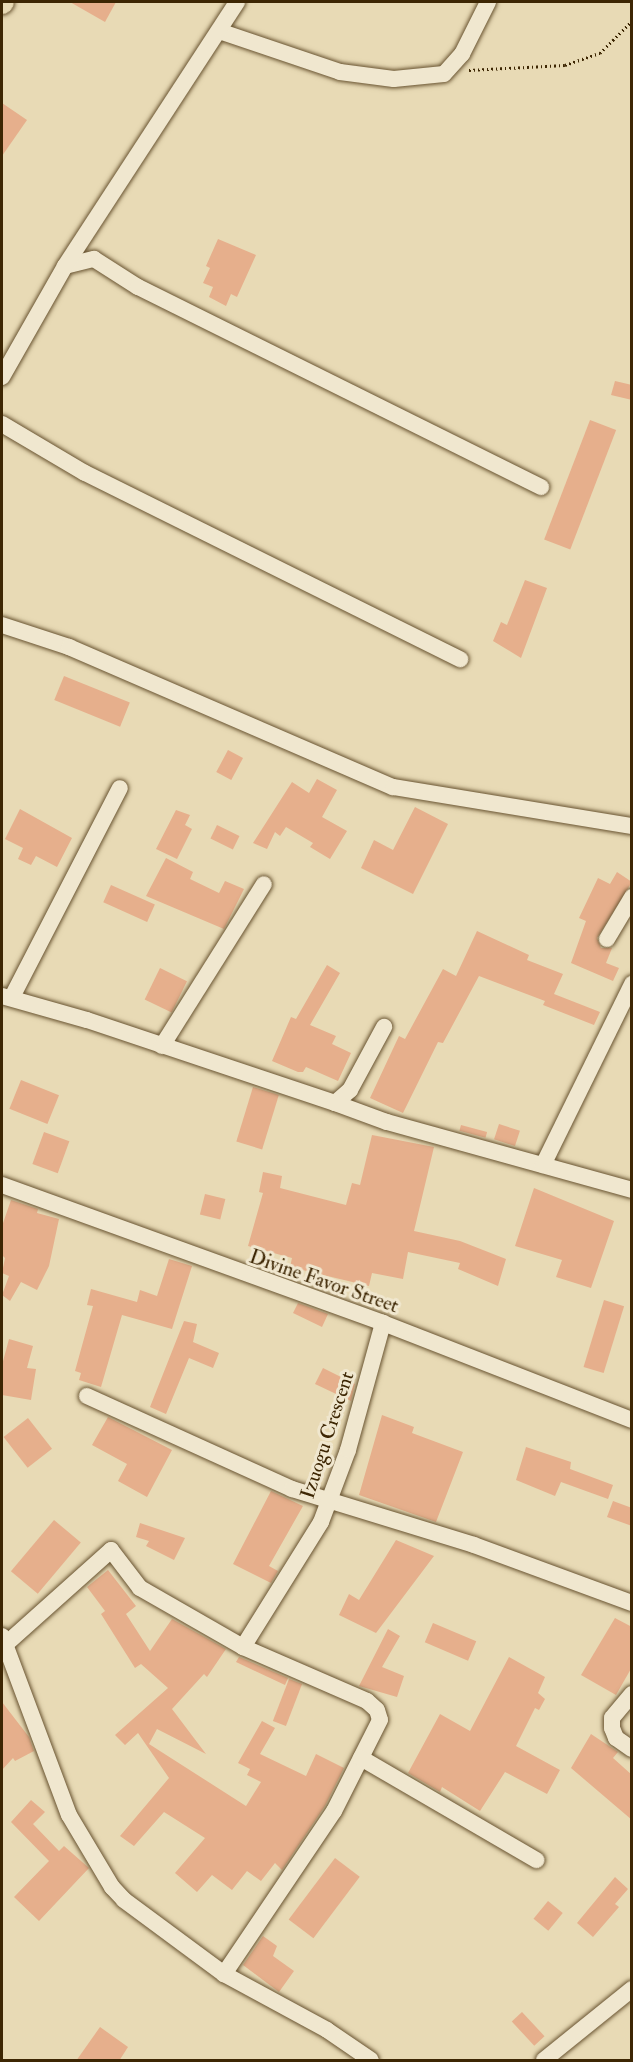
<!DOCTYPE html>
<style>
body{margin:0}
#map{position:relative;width:633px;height:2062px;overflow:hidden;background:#e8dab5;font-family:"IM FELL Double Pica",serif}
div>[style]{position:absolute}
.building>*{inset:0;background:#e6af8c;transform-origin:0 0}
.path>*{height:3px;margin-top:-1.5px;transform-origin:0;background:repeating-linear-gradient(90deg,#3d2603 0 1.5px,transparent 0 4.5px)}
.roads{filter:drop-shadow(0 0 2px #685330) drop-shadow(0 0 2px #685330)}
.minor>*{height:16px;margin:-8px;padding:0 8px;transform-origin:8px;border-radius:8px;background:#f0e7cf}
.major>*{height:21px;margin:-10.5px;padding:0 10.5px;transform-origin:10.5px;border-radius:10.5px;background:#e8dab5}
span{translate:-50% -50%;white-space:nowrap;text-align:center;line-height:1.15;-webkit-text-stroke:6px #f0e7cf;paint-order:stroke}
.street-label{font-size:20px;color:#3d2603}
.frame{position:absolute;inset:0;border:3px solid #3d2603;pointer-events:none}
</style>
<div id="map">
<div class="building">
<div style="clip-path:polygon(70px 2px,116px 2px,105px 22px)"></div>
<div style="clip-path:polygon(2px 103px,27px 120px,2px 156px)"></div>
<div style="clip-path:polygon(218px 239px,256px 255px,237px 297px,231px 294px,226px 306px,209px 297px,213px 287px,203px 283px,210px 268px,206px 266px)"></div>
<div style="clip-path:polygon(615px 381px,632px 385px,632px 400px,611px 395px)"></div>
<div style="left:590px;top:420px;width:28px;height:128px;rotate:21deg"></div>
<div style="clip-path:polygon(525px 580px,547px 588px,521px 658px,493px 641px,501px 622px,507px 625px)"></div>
<div style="left:64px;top:676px;width:71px;height:26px;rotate:22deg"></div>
<div style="left:228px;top:750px;width:17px;height:25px;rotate:28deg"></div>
<div style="clip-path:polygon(317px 779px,337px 790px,322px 817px,347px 831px,330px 859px,310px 847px,313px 843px,286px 827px,280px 836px,275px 832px,267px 849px,253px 843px,292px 782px,309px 793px)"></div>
<div style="clip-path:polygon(415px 807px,448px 824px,413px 894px,361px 868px,374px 840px,393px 850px)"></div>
<div style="clip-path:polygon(20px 809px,72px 838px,57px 867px,36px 856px,31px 865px,18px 859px,23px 848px,5px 839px)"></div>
<div style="clip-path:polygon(176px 810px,190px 815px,185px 825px,192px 829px,177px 859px,156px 849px)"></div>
<div style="left:217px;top:825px;width:25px;height:15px;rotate:26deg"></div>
<div style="clip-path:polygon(166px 858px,193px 872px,190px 879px,219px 893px,225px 881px,244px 889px,224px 929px,146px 896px)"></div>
<div style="clip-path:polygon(617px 872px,632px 882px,597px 938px,601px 948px,612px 948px,606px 963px,619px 968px,613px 981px,571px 963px,586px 921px,579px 918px,598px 878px,610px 884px)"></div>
<div style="left:111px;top:885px;width:48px;height:19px;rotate:24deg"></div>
<div style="clip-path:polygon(477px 931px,529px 955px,527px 960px,563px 974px,554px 994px,600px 1012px,594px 1025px,543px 1005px,545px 1001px,479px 976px,443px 1043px,438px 1042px,403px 1113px,370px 1098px,399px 1036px,405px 1039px,443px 969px,456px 976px)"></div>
<div style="clip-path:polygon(327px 965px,340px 973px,310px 1025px,336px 1036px,332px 1044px,351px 1053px,338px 1081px,306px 1067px,303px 1072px,298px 1072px,272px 1061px,291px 1017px,296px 1019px)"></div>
<div style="left:160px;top:968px;width:30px;height:35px;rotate:26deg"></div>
<div style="left:21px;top:1080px;width:41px;height:31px;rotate:22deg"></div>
<div style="left:253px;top:1087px;width:27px;height:57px;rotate:17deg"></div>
<div style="left:499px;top:1124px;width:22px;height:16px;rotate:18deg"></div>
<div style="left:461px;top:1125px;width:27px;height:6px;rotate:15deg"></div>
<div style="left:44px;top:1132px;width:27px;height:34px;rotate:20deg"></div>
<div style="clip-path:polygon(372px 1135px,434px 1147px,414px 1231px,460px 1241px,506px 1259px,498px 1286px,458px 1269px,460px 1263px,408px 1252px,403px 1279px,372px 1273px,369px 1286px,290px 1267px,292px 1258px,248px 1246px,263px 1193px,259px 1192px,263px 1172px,282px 1176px,280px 1188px,346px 1205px,352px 1183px,360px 1185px)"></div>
<div style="clip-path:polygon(534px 1188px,614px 1221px,591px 1288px,556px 1277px,562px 1260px,515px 1246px)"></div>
<div style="left:205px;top:1194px;width:21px;height:21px;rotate:14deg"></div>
<div style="clip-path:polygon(11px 1200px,38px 1209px,37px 1213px,59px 1219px,49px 1266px,37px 1290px,21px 1282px,10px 1301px,2px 1295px,9px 1276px,2px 1273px,5px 1258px,2px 1255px,2px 1226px)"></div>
<div style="clip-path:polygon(169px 1259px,192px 1266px,172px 1329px,122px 1315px,101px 1387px,79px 1380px,81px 1373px,75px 1371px,93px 1306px,87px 1305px,91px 1289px,137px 1302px,140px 1290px,157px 1296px)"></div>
<div style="left:604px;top:1300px;width:21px;height:70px;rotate:17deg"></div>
<div style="clip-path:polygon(298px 1303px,328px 1314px,322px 1327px,293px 1313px)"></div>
<div style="clip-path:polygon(184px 1321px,197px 1324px,193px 1342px,219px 1353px,213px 1368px,189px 1358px,166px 1414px,150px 1407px)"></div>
<div style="clip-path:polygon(9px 1339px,33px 1346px,27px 1368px,36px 1369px,31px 1400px,2px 1395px,2px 1365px)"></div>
<div style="clip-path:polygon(323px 1368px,355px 1384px,351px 1401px,315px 1384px)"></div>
<div style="clip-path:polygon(382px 1415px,414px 1427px,412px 1433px,463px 1452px,436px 1522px,359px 1495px)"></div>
<div style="clip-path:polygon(108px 1417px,172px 1450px,147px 1497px,118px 1481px,127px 1464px,92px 1445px)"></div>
<div style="left:28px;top:1418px;width:39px;height:31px;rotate:52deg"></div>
<div style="clip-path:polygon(526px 1447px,571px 1462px,570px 1469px,613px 1485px,608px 1499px,561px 1482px,555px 1496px,516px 1480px)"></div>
<div style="clip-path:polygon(271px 1491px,303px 1506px,269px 1566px,278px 1571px,271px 1583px,233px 1564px)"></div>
<div style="clip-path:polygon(613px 1501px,632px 1508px,632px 1526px,607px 1517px)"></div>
<div style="left:54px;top:1520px;width:35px;height:67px;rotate:40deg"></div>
<div style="clip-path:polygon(140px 1523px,185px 1538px,174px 1560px,146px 1546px,149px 1541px,136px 1537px)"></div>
<div style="clip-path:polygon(396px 1540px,434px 1556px,376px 1633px,339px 1615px,349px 1594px,359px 1600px)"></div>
<div style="clip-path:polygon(108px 1570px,136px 1606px,126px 1614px,150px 1651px,172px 1619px,226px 1649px,207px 1677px,204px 1674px,172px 1709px,206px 1754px,157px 1729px,149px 1744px,246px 1806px,261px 1782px,247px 1775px,250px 1769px,238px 1763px,262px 1721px,275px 1728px,260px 1754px,306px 1776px,316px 1754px,344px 1768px,325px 1806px,282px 1870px,275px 1863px,261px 1881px,247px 1871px,232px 1890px,212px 1875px,197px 1892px,175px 1873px,205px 1838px,164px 1812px,134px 1846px,120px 1836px,169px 1778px,138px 1733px,125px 1745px,115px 1735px,168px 1688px,141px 1664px,135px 1668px,101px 1614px,105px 1611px,87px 1587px)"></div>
<div style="clip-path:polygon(615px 1618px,632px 1627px,632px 1667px,616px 1695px,581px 1675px)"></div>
<div style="left:433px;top:1623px;width:47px;height:21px;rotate:23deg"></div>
<div style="clip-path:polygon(388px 1629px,400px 1636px,382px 1667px,404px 1676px,397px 1697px,359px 1686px)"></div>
<div style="clip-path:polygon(239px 1657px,288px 1678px,285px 1685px,236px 1662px)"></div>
<div style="clip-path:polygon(509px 1657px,545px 1677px,538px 1693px,545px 1699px,539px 1710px,535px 1708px,516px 1746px,560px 1770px,547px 1794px,505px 1772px,480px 1811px,442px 1787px,440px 1792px,408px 1773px,440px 1714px,470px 1731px)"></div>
<div style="left:289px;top:1679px;width:14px;height:45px;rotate:21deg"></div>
<div style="clip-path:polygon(2px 1702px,29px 1737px,34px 1751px,15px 1761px,13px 1758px,2px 1770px)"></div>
<div style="clip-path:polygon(591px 1734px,618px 1752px,613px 1758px,632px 1775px,632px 1820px,571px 1768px)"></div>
<div style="clip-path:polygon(31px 1800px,45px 1812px,33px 1824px,59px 1851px,64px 1846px,89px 1868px,39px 1921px,14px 1897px,49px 1861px,11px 1822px)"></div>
<div style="left:335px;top:1858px;width:31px;height:77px;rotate:37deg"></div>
<div style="clip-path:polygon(615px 1877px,628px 1889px,615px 1904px,619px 1907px,593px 1937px,577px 1923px)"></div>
<div style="left:548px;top:1901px;width:19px;height:23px;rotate:39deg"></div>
<div style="clip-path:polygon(263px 1936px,277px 1946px,273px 1956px,294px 1971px,279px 1992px,243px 1965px)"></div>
<div style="left:522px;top:2012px;width:33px;height:14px;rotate:47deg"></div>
<div style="clip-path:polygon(100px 2027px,128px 2047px,119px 2061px,76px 2061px)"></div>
</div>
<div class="path">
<div style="left:469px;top:70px;width:96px;rotate:-3deg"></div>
<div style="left:565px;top:65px;width:37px;rotate:-19deg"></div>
<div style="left:600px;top:53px;width:45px;rotate:-45deg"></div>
</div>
<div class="roads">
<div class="minor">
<div style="left:219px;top:31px;width:128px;rotate:18.7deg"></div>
<div style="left:340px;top:72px;width:54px;rotate:7.4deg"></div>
<div style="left:394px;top:79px;width:50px;rotate:-5.7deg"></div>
<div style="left:444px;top:74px;width:27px;rotate:-48deg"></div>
<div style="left:462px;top:54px;width:58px;rotate:-63.4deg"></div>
<div style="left:65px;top:266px;width:30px;rotate:-14deg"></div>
<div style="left:94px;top:259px;width:52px;rotate:32.5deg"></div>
<div style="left:138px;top:287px;width:450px;rotate:26.4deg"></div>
<div style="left:2px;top:377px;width:128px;rotate:-60.4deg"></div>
<div style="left:65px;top:266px;width:315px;rotate:-56.9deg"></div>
<div style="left:2px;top:424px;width:96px;rotate:30.6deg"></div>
<div style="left:85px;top:473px;width:419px;rotate:26.4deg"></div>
<div style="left:2px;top:625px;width:71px;rotate:18.2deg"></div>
<div style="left:69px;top:647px;width:353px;rotate:23.4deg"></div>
<div style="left:393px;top:787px;width:242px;rotate:9.3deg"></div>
<div style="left:607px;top:939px;width:49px;rotate:-59.2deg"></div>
<div style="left:2px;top:996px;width:88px;rotate:15.8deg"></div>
<div style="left:87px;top:1020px;width:262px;rotate:18.5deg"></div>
<div style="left:335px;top:1103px;width:20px;rotate:-41deg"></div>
<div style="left:350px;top:1090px;width:72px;rotate:-61.6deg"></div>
<div style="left:12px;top:997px;width:235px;rotate:-62.7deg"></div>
<div style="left:162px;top:1046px;width:191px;rotate:-57.8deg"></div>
<div style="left:335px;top:1103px;width:55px;rotate:20.1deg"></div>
<div style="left:387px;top:1122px;width:254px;rotate:15.5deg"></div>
<div style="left:543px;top:1165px;width:202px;rotate:-63.8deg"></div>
<div style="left:2px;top:1185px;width:405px;rotate:19.9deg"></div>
<div style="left:383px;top:1323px;width:267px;rotate:21.3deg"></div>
<div style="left:87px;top:1396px;width:225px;rotate:24.4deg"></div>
<div style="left:292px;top:1489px;width:190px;rotate:17.1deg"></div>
<div style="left:474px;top:1545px;width:168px;rotate:20.2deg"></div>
<div style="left:2px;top:1636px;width:191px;rotate:69.5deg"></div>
<div style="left:69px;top:1815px;width:84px;rotate:59.2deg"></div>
<div style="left:112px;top:1887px;width:18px;rotate:47deg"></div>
<div style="left:124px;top:1900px;width:124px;rotate:36.5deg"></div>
<div style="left:224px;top:1974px;width:117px;rotate:28.5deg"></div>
<div style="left:327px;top:2030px;width:53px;rotate:34.3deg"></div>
<div style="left:6px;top:1644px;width:141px;rotate:-41.8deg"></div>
<div style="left:111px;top:1550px;width:48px;rotate:52.7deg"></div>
<div style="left:140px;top:1588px;width:119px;rotate:29.8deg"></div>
<div style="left:243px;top:1647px;width:135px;rotate:23.5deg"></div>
<div style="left:367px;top:1701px;width:13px;rotate:42deg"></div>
<div style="left:377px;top:1710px;width:10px;rotate:73deg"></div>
<div style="left:380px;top:1720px;width:102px;rotate:116.8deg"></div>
<div style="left:334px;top:1811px;width:197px;rotate:124deg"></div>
<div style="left:243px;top:1647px;width:147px;rotate:-58deg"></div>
<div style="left:321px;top:1522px;width:77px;rotate:-69.4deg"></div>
<div style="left:348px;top:1450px;width:132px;rotate:-74.6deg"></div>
<div style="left:632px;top:1694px;width:31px;rotate:130deg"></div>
<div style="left:612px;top:1718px;width:10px;rotate:90deg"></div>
<div style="left:612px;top:1728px;width:11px;rotate:68deg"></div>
<div style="left:616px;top:1738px;width:19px;rotate:35deg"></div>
<div style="left:361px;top:1758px;width:203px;rotate:30.2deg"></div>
<div style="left:544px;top:2060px;width:113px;rotate:-38.9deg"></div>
</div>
<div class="major">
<div style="left:2px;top:3px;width:1px;rotate:-45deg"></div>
</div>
</div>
<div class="street-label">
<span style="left:324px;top:1281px;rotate:19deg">Divine Favor Street</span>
<span style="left:327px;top:1435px;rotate:-72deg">Izuogu Crescent</span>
</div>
<div class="frame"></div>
</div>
